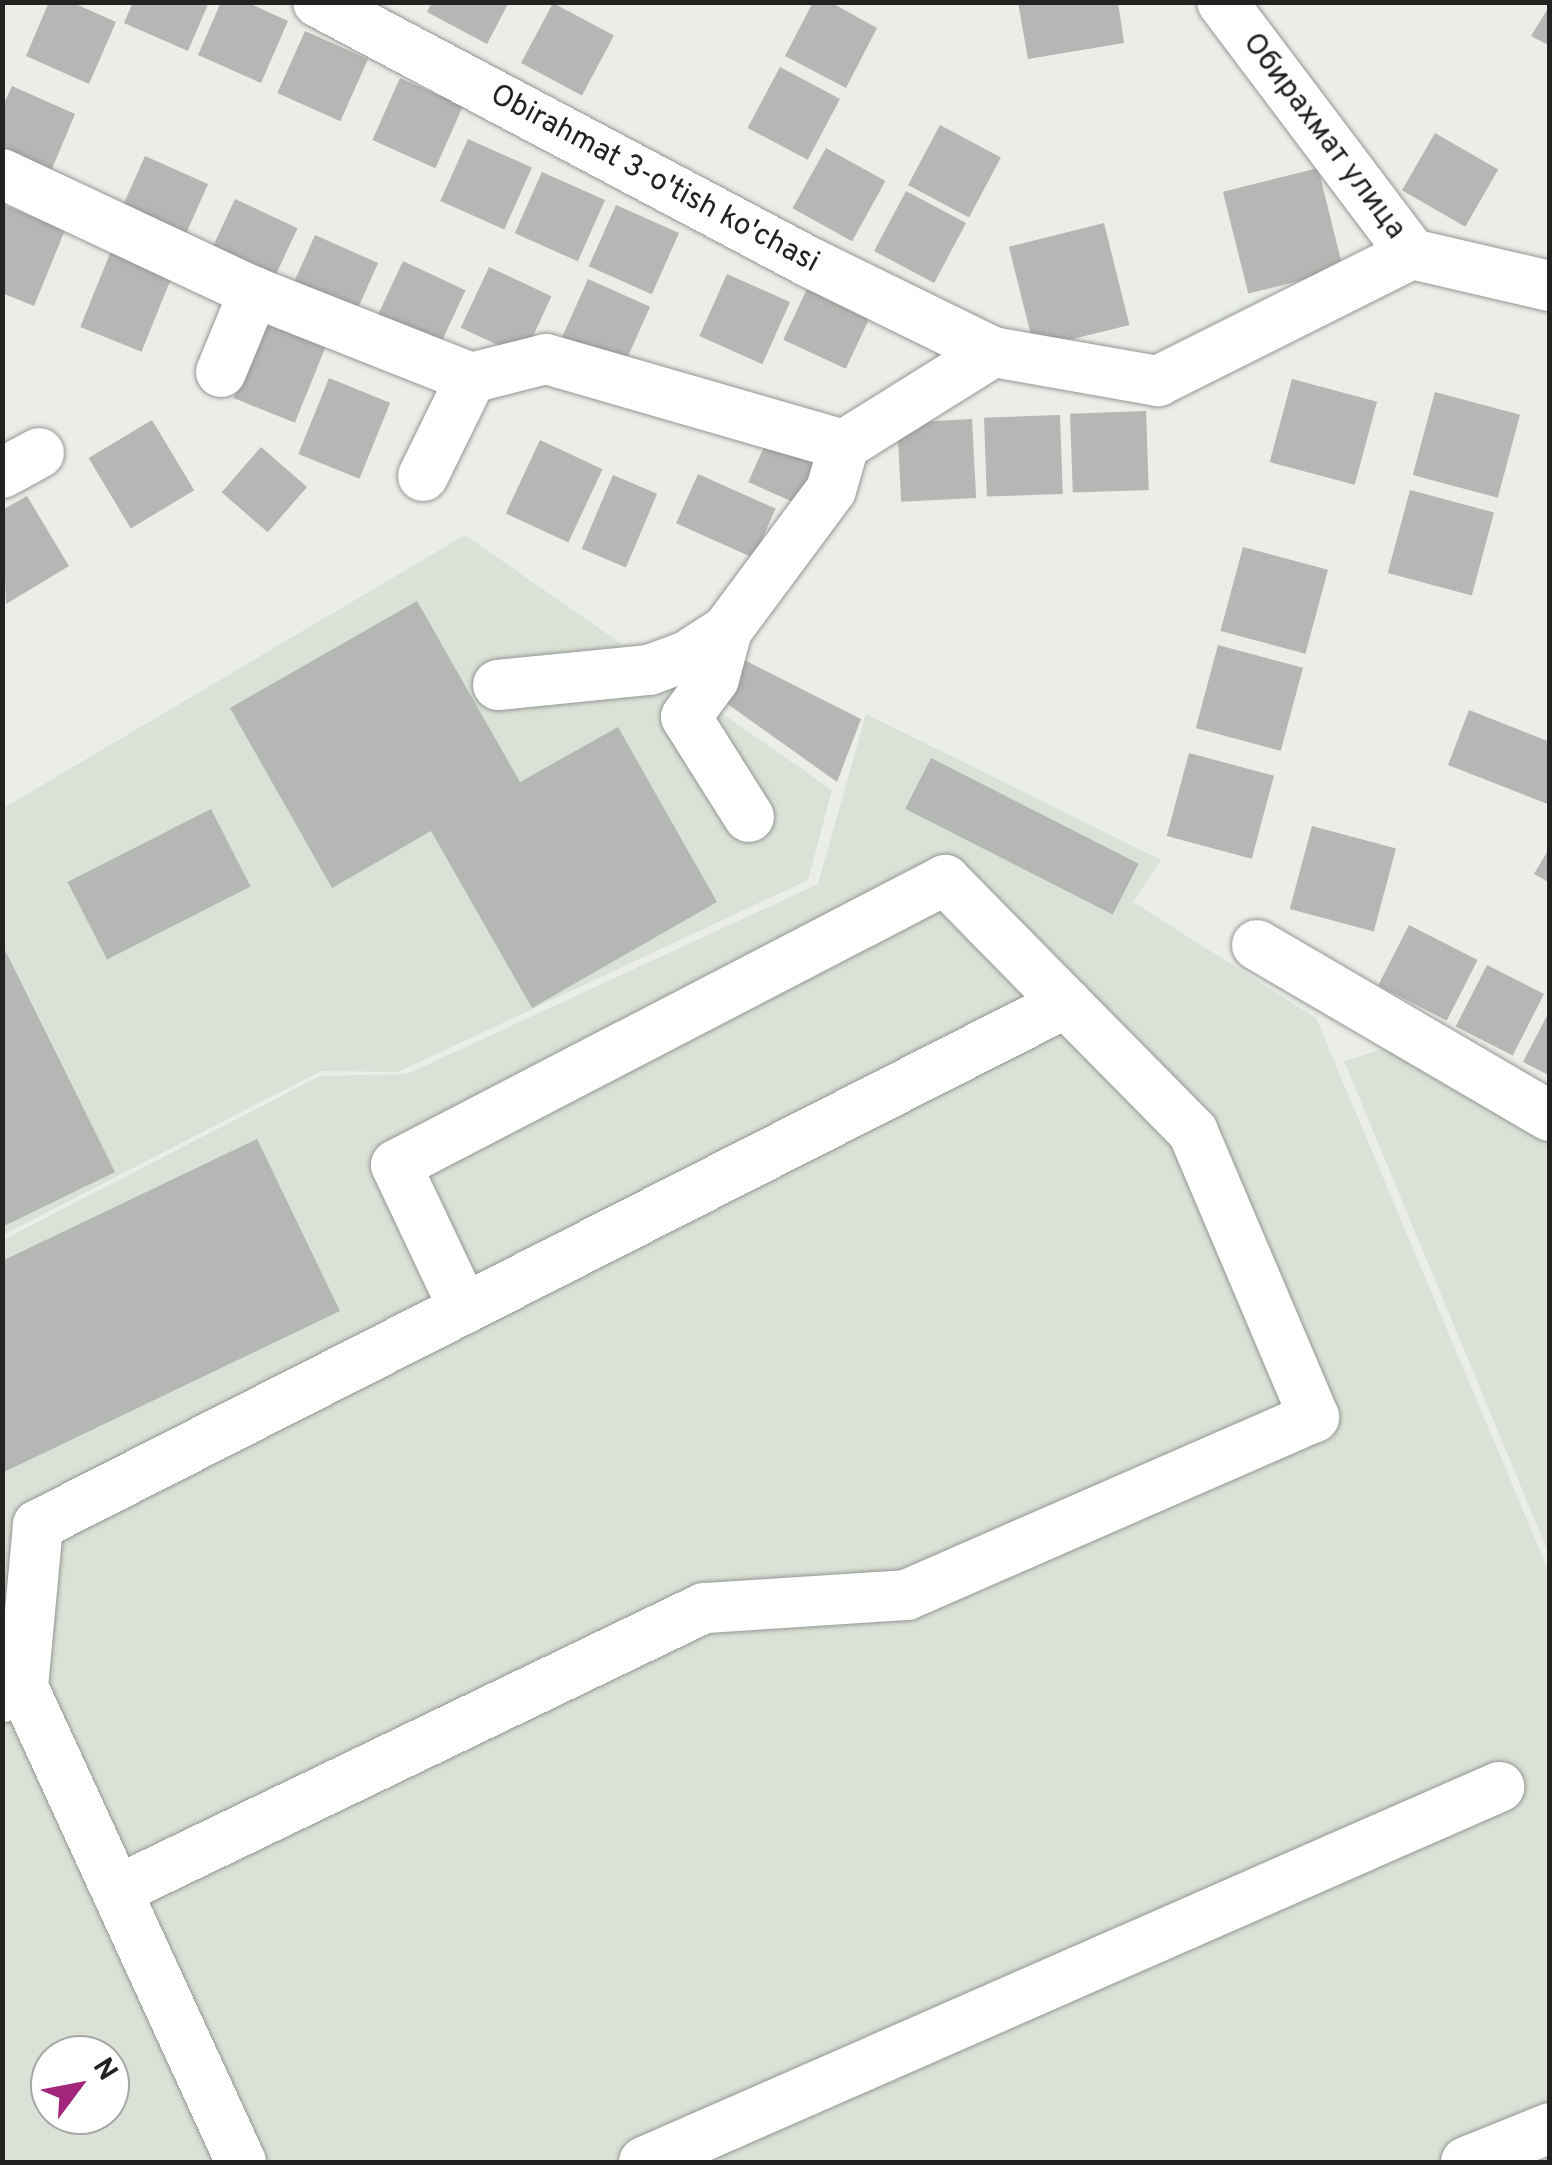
<!DOCTYPE html>
<meta charset="utf-8">
<style>
body{margin:0}
#map{position:relative;width:1552px;height:2165px;overflow:hidden;background:#eaede8;font-family:Overpass,sans-serif}
div>[style]{position:absolute}
.built>*{inset:0;background:#dae1d6}
.building>*{inset:0;background:#b4b7b3;transform-origin:0 0}
.roads{filter:drop-shadow(0 0 2px #949793) drop-shadow(0 0 2px #949793)}
.minor>*{height:50px;margin:-25px;padding:0 25px;transform-origin:25px;border-radius:25px;background:#fff}
span{translate:-50% -50%;white-space:nowrap;text-align:center;line-height:1.15;-webkit-text-stroke:8px #fff;paint-order:stroke}
.street-label{font-size:30px;color:#222321}
.frame{position:absolute;inset:0;border:5px solid #222321;pointer-events:none}
.north{position:absolute;left:30px;top:2035px;width:100px;height:100px;box-sizing:border-box;background:#fff;border:2px solid #a7a7a6;border-radius:50%;rotate:58deg;font-size:28px;font-weight:700;line-height:40px;text-align:center;color:#222321}
.north::after{content:'';display:block;margin:auto;width:35px;height:45px;background:#a2267b;clip-path:polygon(50% 0,100% 100%,50% 72%,0 100%)}
</style>
<div id="map">
<div class="built">
<div style="clip-path:polygon(465px 535px,832px 790px,808px 880px,398px 1072px,321px 1071px,3px 1235px,2px 809px)"></div>
<div style="clip-path:polygon(evenodd,866px 714px,1161px 860px,1133px 902px,1316px 1018px,1549px 1572px,1549px 2162px,3px 2162px,3px 1240px,320px 1076px,407px 1074px,818px 884px,866px 714px,50px 2055px,110px 2055px,110px 2115px,50px 2115px,50px 2055px)"></div>
<div style="clip-path:polygon(1396px 1045px,1549px 1141px,1549px 1554px,1344px 1061px)"></div>
</div>
<div class="building">
<div style="clip-path:polygon(49px 2px,71px 2px,116px 22px,89px 84px,26px 56px)"></div>
<div style="clip-path:polygon(133px 2px,209px 2px,188px 51px,124px 23px)"></div>
<div style="clip-path:polygon(221px 2px,246px 2px,288px 21px,261px 83px,198px 55px)"></div>
<div style="clip-path:polygon(432px 2px,509px 2px,487px 44px,427px 12px)"></div>
<div style="clip-path:polygon(813px 2px,830px 2px,877px 28px,846px 88px,785px 56px)"></div>
<div style="clip-path:polygon(1018px 2px,1118px 2px,1124px 43px,1028px 59px)"></div>
<div style="left:553px;top:3px;width:69px;height:68px;rotate:28deg"></div>
<div style="clip-path:polygon(1550px 5px,1550px 46px,1531px 36px)"></div>
<div style="left:305px;top:31px;width:69px;height:68px;rotate:24deg"></div>
<div style="left:780px;top:67px;width:68px;height:69px;rotate:28deg"></div>
<div style="left:400px;top:78px;width:69px;height:68px;rotate:24deg"></div>
<div style="clip-path:polygon(12px 86px,75px 114px,49px 176px,2px 156px,2px 108px)"></div>
<div style="left:940px;top:125px;width:69px;height:68px;rotate:28deg"></div>
<div style="left:1435px;top:133px;width:73px;height:66px;rotate:30deg"></div>
<div style="left:468px;top:139px;width:70px;height:68px;rotate:24deg"></div>
<div style="left:826px;top:148px;width:68px;height:69px;rotate:29deg"></div>
<div style="left:145px;top:156px;width:69px;height:68px;rotate:24deg"></div>
<div style="left:1318px;top:168px;width:105px;height:98px;rotate:76deg"></div>
<div style="left:542px;top:172px;width:69px;height:67px;rotate:24deg"></div>
<div style="left:906px;top:191px;width:68px;height:68px;rotate:28deg"></div>
<div style="left:235px;top:199px;width:69px;height:69px;rotate:25deg"></div>
<div style="clip-path:polygon(4px 205px,65px 230px,34px 306px,2px 293px)"></div>
<div style="left:616px;top:205px;width:69px;height:67px;rotate:24deg"></div>
<div style="left:1104px;top:223px;width:105px;height:98px;rotate:76deg"></div>
<div style="left:315px;top:235px;width:69px;height:68px;rotate:24deg"></div>
<div style="left:111px;top:251px;width:66px;height:82px;rotate:22deg"></div>
<div style="left:403px;top:261px;width:69px;height:68px;rotate:25deg"></div>
<div style="left:489px;top:267px;width:69px;height:67px;rotate:25deg"></div>
<div style="left:727px;top:274px;width:69px;height:68px;rotate:24deg"></div>
<div style="left:812px;top:278px;width:69px;height:68px;rotate:25deg"></div>
<div style="left:588px;top:279px;width:68px;height:67px;rotate:24deg"></div>
<div style="left:264px;top:323px;width:66px;height:81px;rotate:22deg"></div>
<div style="left:329px;top:378px;width:66px;height:82px;rotate:22deg"></div>
<div style="left:1292px;top:379px;width:88px;height:86px;rotate:15deg"></div>
<div style="left:1435px;top:392px;width:88px;height:86px;rotate:15deg"></div>
<div style="left:1146px;top:411px;width:79px;height:76px;rotate:88deg"></div>
<div style="left:1060px;top:415px;width:79px;height:76px;rotate:88deg"></div>
<div style="left:972px;top:419px;width:79px;height:75px;rotate:87deg"></div>
<div style="left:152px;top:420px;width:82px;height:74px;rotate:59deg"></div>
<div style="left:540px;top:440px;width:69px;height:81px;rotate:25deg"></div>
<div style="left:767px;top:440px;width:54px;height:46px;rotate:24deg"></div>
<div style="left:261px;top:447px;width:61px;height:60px;rotate:41deg"></div>
<div style="left:698px;top:474px;width:85px;height:54px;rotate:24deg"></div>
<div style="left:613px;top:475px;width:48px;height:80px;rotate:23deg"></div>
<div style="left:1410px;top:490px;width:87px;height:86px;rotate:15deg"></div>
<div style="clip-path:polygon(27px 496px,69px 566px,6px 604px,2px 510px)"></div>
<div style="left:1243px;top:547px;width:88px;height:87px;rotate:15deg"></div>
<div style="clip-path:polygon(417px 601px,520px 782px,618px 727px,717px 902px,532px 1008px,431px 831px,332px 888px,230px 708px)"></div>
<div style="left:1218px;top:645px;width:88px;height:86px;rotate:15deg"></div>
<div style="clip-path:polygon(742px 659px,861px 719px,837px 782px,722px 700px)"></div>
<div style="clip-path:polygon(1469px 710px,1550px 742px,1550px 805px,1448px 765px)"></div>
<div style="left:1189px;top:753px;width:88px;height:86px;rotate:15deg"></div>
<div style="left:931px;top:758px;width:233px;height:57px;rotate:27deg"></div>
<div style="left:211px;top:809px;width:87px;height:161px;rotate:63deg"></div>
<div style="left:1312px;top:826px;width:87px;height:86px;rotate:15deg"></div>
<div style="clip-path:polygon(1550px 847px,1550px 883px,1534px 874px)"></div>
<div style="left:1409px;top:925px;width:77px;height:68px;rotate:27deg"></div>
<div style="clip-path:polygon(2px 944px,115px 1172px,2px 1227px)"></div>
<div style="left:1487px;top:965px;width:64px;height:69px;rotate:27deg"></div>
<div style="clip-path:polygon(1550px 1010px,1550px 1076px,1523px 1062px)"></div>
<div style="clip-path:polygon(257px 1139px,340px 1311px,2px 1473px,2px 1261px)"></div>
</div>
<div class="roads">
<div class="minor">
<div style="left:318px;top:2px;width:556px;rotate:27.9deg"></div>
<div style="left:809px;top:262px;width:205px;rotate:26.1deg"></div>
<div style="left:1222px;top:2px;width:316px;rotate:53deg"></div>
<div style="left:1412px;top:254px;width:142px;rotate:13.1deg"></div>
<div style="left:2px;top:174px;width:278px;rotate:25.1deg"></div>
<div style="left:254px;top:292px;width:233px;rotate:21.6deg"></div>
<div style="left:471px;top:378px;width:77px;rotate:-14.2deg"></div>
<div style="left:546px;top:359px;width:310px;rotate:16.1deg"></div>
<div style="left:221px;top:372px;width:87px;rotate:-67.6deg"></div>
<div style="left:2px;top:473px;width:42px;rotate:-28.4deg"></div>
<div style="left:423px;top:476px;width:109px;rotate:-63.9deg"></div>
<div style="left:727px;top:630px;width:51px;rotate:104.9deg"></div>
<div style="left:714px;top:679px;width:47px;rotate:126.4deg"></div>
<div style="left:686px;top:717px;width:118px;rotate:57.8deg"></div>
<div style="left:498px;top:685px;width:152px;rotate:-5.7deg"></div>
<div style="left:649px;top:670px;width:40px;rotate:-20.2deg"></div>
<div style="left:687px;top:656px;width:48px;rotate:-33deg"></div>
<div style="left:727px;top:630px;width:174px;rotate:-53.4deg"></div>
<div style="left:831px;top:490px;width:47px;rotate:-73.9deg"></div>
<div style="left:844px;top:445px;width:176px;rotate:-32deg"></div>
<div style="left:993px;top:352px;width:168px;rotate:10deg"></div>
<div style="left:1158px;top:381px;width:284px;rotate:-26.6deg"></div>
<div style="left:1257px;top:945px;width:339px;rotate:30.3deg"></div>
<div style="left:464px;top:1309px;width:159px;rotate:-115.3deg"></div>
<div style="left:396px;top:1165px;width:619px;rotate:-27.43deg"></div>
<div style="left:945px;top:880px;width:173px;rotate:45.5deg"></div>
<div style="left:23px;top:1687px;width:163px;rotate:-84.7deg"></div>
<div style="left:38px;top:1525px;width:1153px;rotate:-26.92deg"></div>
<div style="left:1066px;top:1003px;width:181px;rotate:45.4deg"></div>
<div style="left:1193px;top:1132px;width:310px;rotate:67deg"></div>
<div style="left:1314px;top:1417px;width:444px;rotate:156.4deg"></div>
<div style="left:907px;top:1595px;width:203px;rotate:176.3deg"></div>
<div style="left:704px;top:1608px;width:650px;rotate:154.3deg"></div>
<div style="left:2px;top:1697px;width:23px;rotate:-25deg"></div>
<div style="left:23px;top:1687px;width:523px;rotate:65.35deg"></div>
<div style="left:644px;top:2162px;width:934px;rotate:-23.68deg"></div>
<div style="left:1466px;top:2162px;width:91px;rotate:-22deg"></div>
</div>
</div>
<div class="street-label">
<span style="left:1323px;top:137px;rotate:53deg">Обирахмат улица</span>
<span style="left:654px;top:180px;rotate:28deg">Obirahmat 3-o'tish ko'chasi</span>
</div>
<div class="frame"></div>
<div class="north">N</div>
</div>
